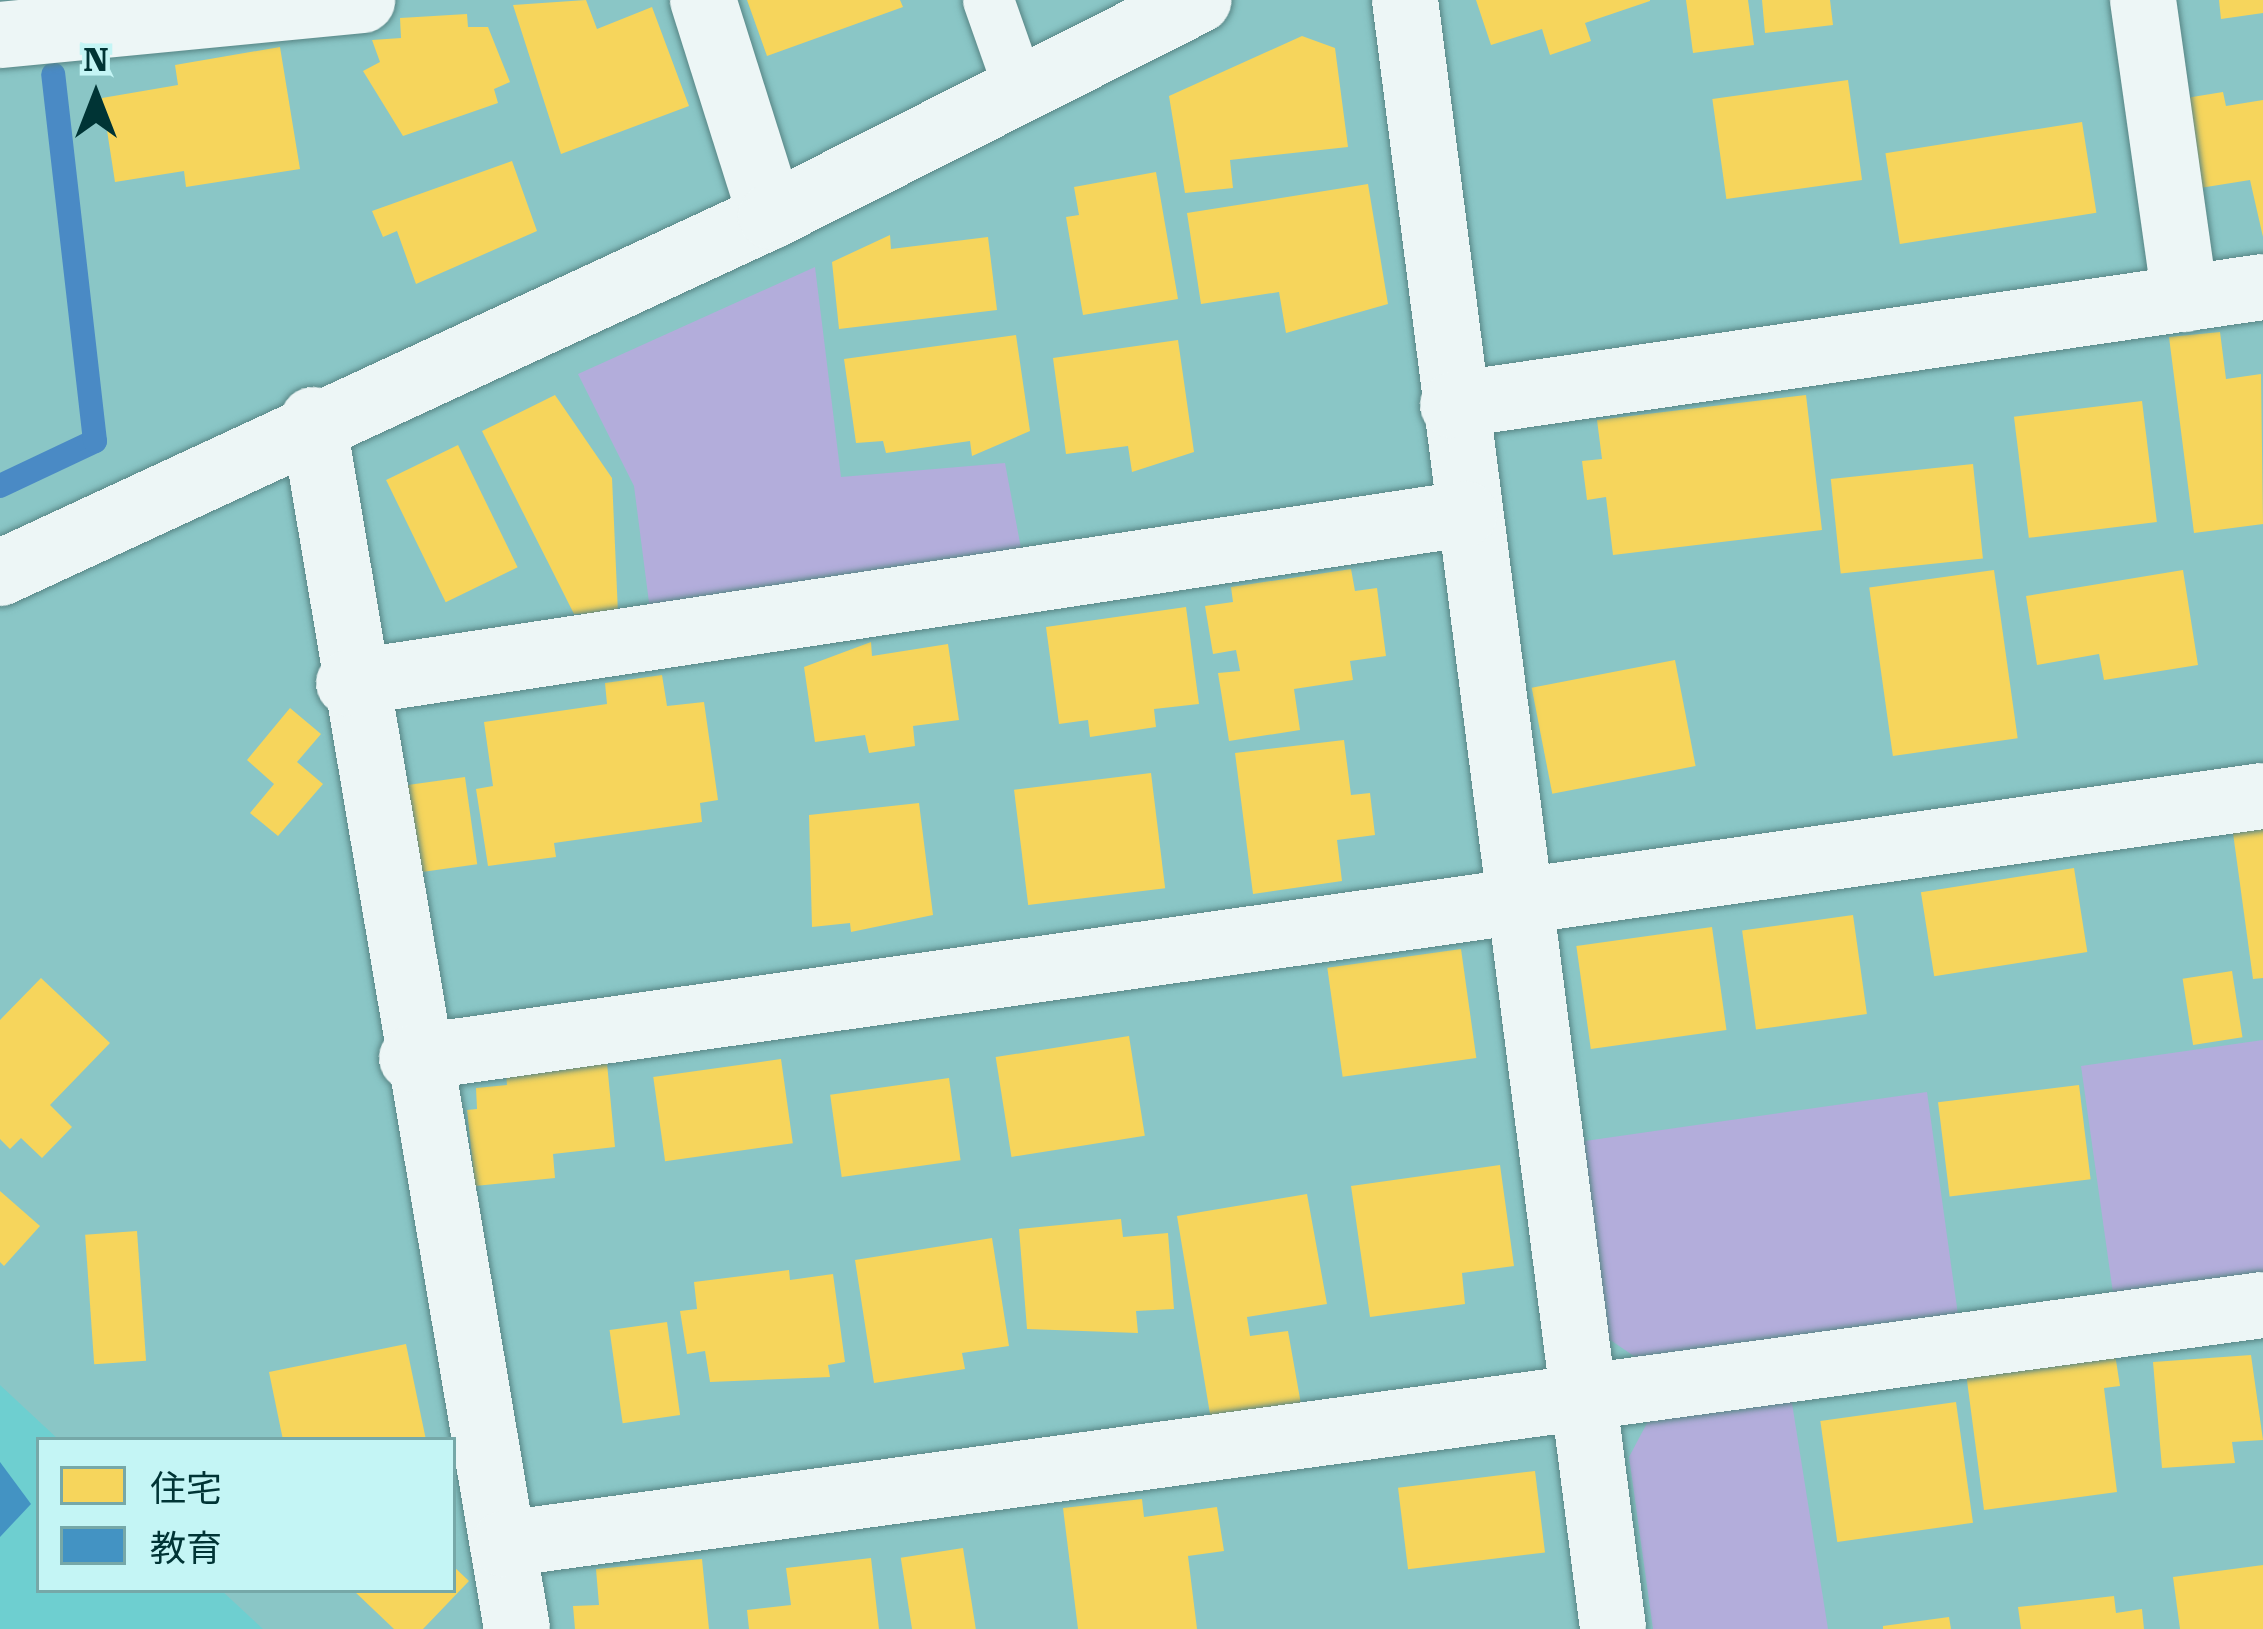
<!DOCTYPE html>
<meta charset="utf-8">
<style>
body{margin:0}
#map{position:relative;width:2263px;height:1629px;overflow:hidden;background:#8ac6c6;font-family:"Roboto Serif","Noto Sans JP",serif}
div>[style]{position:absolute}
.built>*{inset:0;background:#6ecfd0}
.green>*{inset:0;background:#b3addb}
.homes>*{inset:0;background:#f6d55c;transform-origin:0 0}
.schools>*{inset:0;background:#4393c3}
.stream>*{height:24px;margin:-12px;padding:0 12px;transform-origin:12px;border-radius:12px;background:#4a8ac5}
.roads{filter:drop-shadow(0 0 3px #578585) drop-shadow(0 0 3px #578585)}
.service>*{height:51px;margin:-25.5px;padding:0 25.5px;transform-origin:25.5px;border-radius:25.5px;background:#edf6f6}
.minor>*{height:66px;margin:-33px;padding:0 33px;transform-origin:33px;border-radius:33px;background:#edf6f6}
.tertiary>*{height:66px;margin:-33px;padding:0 33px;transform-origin:33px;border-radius:33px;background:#edf6f6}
span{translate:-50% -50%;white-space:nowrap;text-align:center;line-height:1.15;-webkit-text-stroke:12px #c4f5f5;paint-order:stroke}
.legend{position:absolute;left:36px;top:1437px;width:420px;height:156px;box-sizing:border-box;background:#c4f5f5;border:3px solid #76a8a8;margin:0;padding:15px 21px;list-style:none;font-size:36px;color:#003435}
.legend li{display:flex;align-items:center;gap:24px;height:60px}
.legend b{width:60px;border:3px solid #76a8a8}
.north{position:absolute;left:36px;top:36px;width:120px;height:120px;-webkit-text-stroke:9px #c4f5f5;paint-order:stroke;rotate:0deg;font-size:33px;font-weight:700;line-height:48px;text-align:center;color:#003435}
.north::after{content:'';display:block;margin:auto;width:42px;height:54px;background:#003435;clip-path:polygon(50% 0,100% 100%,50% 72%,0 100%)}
</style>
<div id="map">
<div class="built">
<div style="clip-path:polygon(0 1385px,59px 1440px,39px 1440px,39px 1590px,221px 1590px,263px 1629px,0 1629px)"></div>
</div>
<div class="green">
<div style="clip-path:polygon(815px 267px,841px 477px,1005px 463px,1023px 559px,651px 618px,634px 486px,578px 374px)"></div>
<div style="clip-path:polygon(2263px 1040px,2263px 1280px,2114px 1300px,2081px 1066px)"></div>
<div style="clip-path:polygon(1927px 1092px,1959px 1322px,1647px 1365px,1606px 1337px,1578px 1142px)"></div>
<div style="clip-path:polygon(1791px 1397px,1828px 1629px,1653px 1629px,1629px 1457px,1654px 1410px)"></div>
</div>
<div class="homes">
<div style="clip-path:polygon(586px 0,597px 29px,652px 7px,689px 106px,561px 154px,513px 5px)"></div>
<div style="clip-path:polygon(747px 0,900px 0,903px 7px,767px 56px)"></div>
<div style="clip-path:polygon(1476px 0,1650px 0,1650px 1px,1585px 23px,1591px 41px,1550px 55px,1542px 29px,1491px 45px)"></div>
<div style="clip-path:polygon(1686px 0,1748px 0,1754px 45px,1693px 53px)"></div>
<div style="clip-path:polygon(1762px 0,1830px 0,1833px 25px,1765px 33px)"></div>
<div style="clip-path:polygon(2219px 0,2263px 0,2263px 13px,2221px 19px)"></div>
<div style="clip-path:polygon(467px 14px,468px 27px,488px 27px,510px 82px,494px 89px,498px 103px,403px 136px,363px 71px,380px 62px,372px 40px,401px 38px,400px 18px)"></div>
<div style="clip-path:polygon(1302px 36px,1335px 48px,1348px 147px,1230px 160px,1233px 188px,1185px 193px,1169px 96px)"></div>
<div style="clip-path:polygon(280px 47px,300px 169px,186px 187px,184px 171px,115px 182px,102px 98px,178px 85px,175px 65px)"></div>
<div style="left:1848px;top:80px;width:101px;height:137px;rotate:82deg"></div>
<div style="clip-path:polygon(2223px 92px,2226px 106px,2263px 100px,2263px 237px,2250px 180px,2200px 188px,2186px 98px)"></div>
<div style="left:2082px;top:122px;width:92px;height:199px;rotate:81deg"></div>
<div style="clip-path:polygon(512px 161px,537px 231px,416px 284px,397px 231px,383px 237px,372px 211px)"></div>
<div style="clip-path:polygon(1156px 172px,1178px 299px,1083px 315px,1066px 217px,1079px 215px,1074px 187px)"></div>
<div style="clip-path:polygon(1368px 184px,1388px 304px,1286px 333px,1279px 292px,1201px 304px,1187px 213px)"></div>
<div style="clip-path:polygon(890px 235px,891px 249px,988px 237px,997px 310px,839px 329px,832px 262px)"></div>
<div style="clip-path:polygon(2220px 332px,2226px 379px,2261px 374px,2263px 524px,2194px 533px,2169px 337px)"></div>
<div style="clip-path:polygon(1016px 335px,1030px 431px,972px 456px,970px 441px,886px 453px,883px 441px,856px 443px,844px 359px)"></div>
<div style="clip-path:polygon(1178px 340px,1194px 452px,1132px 472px,1128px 446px,1066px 454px,1053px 358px)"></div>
<div style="clip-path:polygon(555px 395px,612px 478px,618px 613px,574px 614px,482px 431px)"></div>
<div style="clip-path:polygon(1806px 395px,1822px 530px,1613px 555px,1606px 497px,1587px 500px,1582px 461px,1602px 459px,1597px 420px)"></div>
<div style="left:2142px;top:401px;width:122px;height:129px;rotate:83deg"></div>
<div style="left:458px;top:445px;width:136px;height:80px;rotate:64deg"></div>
<div style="left:1973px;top:464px;width:95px;height:143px;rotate:84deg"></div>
<div style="clip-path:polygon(1351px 569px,1355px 591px,1377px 588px,1386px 656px,1350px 661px,1353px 680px,1294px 689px,1300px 730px,1229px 741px,1218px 673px,1240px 671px,1236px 650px,1213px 654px,1205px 606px,1233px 602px,1231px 587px)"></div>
<div style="left:1994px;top:570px;width:170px;height:126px;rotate:82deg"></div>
<div style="clip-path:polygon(2183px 570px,2198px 665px,2104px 680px,2099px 654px,2037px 665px,2026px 596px)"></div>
<div style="clip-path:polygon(1186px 607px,1199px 704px,1154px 709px,1156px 727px,1090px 737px,1088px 720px,1059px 724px,1046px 627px)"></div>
<div style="clip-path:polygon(871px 642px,872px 656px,948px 644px,959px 720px,913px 726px,915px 746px,869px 753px,865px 735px,815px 742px,804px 667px)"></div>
<div style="left:1675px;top:660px;width:108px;height:146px;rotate:79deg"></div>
<div style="clip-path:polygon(662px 675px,667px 706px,704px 702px,718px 800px,700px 803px,702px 822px,554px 843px,556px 857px,488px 866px,476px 789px,493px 786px,484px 722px,607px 704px,605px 683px)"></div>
<div style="clip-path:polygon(290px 708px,321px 734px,297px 762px,323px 784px,278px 836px,250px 813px,274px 784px,247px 760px)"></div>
<div style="clip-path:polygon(1344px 740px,1351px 795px,1370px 793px,1375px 835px,1337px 840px,1342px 881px,1253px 894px,1235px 753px)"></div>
<div style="left:1151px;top:773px;width:116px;height:138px;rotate:83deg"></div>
<div style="left:465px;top:777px;width:88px;height:63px;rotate:82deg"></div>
<div style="clip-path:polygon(919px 803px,933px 915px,851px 932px,850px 923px,812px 927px,809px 815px)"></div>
<div style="clip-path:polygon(2263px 829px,2263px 978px,2253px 979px,2233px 833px)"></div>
<div style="left:2074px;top:868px;width:85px;height:155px;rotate:81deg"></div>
<div style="left:1853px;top:915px;width:100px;height:112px;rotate:82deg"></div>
<div style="left:1712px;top:927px;width:104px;height:137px;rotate:82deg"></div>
<div style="left:1461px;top:949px;width:110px;height:135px;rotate:82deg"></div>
<div style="left:2232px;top:971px;width:67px;height:50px;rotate:81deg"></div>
<div style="clip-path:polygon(41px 978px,110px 1043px,50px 1105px,72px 1127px,42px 1158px,21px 1138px,10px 1149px,0 1139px,0 1020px)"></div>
<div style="left:1129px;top:1036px;width:101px;height:135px;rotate:81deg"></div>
<div style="left:781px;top:1059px;width:85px;height:129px;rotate:82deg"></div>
<div style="clip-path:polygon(607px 1063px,615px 1147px,553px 1154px,555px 1178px,475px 1186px,467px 1110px,477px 1109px,476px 1088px,507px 1085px,506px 1073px)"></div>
<div style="left:949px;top:1078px;width:83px;height:120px;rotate:82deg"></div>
<div style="left:2079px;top:1085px;width:95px;height:142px;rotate:83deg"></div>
<div style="clip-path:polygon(1500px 1165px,1514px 1266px,1462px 1273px,1465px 1304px,1370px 1317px,1351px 1186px)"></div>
<div style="clip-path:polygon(0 1191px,40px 1226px,4px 1266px,0 1262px)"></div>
<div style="clip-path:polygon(1307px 1194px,1327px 1304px,1247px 1317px,1250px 1336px,1288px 1331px,1302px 1410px,1212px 1426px,1177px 1216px)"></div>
<div style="clip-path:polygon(1121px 1219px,1123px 1237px,1168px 1233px,1174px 1309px,1136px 1311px,1138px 1333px,1027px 1329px,1019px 1229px)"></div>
<div style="left:137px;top:1231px;width:130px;height:52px;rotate:86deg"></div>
<div style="clip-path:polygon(992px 1238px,1009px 1346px,962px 1353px,965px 1369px,874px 1383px,855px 1260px)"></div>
<div style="clip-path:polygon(789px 1270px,790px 1280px,833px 1274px,845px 1362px,828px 1365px,830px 1377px,710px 1382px,705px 1351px,687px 1354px,680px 1311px,697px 1309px,694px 1282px)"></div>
<div style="left:667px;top:1322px;width:94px;height:58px;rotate:82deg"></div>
<div style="clip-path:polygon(406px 1344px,426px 1440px,283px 1440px,269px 1372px)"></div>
<div style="clip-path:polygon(2115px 1354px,2120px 1386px,2104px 1388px,2117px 1492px,1984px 1510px,1966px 1373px)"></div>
<div style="clip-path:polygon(2251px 1355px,2263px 1440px,2232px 1442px,2235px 1463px,2162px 1468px,2153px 1362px)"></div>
<div style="left:1956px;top:1402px;width:122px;height:137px;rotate:82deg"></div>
<div style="left:1535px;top:1471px;width:82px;height:138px;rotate:83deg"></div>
<div style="clip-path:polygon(1142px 1499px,1144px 1517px,1217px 1507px,1224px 1551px,1188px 1556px,1197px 1629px,1078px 1629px,1063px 1508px)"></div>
<div style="left:963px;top:1548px;width:82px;height:63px;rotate:81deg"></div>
<div style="clip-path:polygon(871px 1558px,879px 1629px,749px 1629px,747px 1610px,791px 1605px,786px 1568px)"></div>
<div style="clip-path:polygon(702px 1559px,709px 1629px,575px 1629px,573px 1606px,599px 1605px,596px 1569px)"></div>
<div style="clip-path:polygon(2263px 1565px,2263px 1629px,2180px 1629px,2173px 1577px)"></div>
<div style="clip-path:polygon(453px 1566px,469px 1581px,423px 1629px,394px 1629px,353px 1590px,453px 1590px)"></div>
<div style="clip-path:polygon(2114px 1596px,2116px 1613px,2142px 1609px,2144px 1629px,2021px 1629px,2018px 1607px)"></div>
<div style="clip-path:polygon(1949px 1617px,1951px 1629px,1883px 1629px,1883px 1626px)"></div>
</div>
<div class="schools">
<div style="clip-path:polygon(0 1462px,31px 1504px,0 1537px)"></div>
</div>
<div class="stream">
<div style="left:0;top:486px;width:105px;rotate:-25.3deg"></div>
<div style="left:95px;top:441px;width:369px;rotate:-96.5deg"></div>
</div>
<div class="roads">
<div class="service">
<div style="left:988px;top:0;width:96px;rotate:70.6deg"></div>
</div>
<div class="minor">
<div style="left:703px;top:0;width:226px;rotate:72.5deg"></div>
<div style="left:1405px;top:0;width:1642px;rotate:82.72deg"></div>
<div style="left:2143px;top:0;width:302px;rotate:82deg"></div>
<div style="left:0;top:35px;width:364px;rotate:-5.5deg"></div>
<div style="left:1453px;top:405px;width:819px;rotate:-8.29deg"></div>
<div style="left:313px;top:420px;width:1226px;rotate:80.42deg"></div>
<div style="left:349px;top:683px;width:1128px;rotate:-8.62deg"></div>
<div style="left:412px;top:1058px;width:1869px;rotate:-8.06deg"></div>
<div style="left:504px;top:1544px;width:1775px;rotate:-7.74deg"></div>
</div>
<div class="tertiary">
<div style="left:0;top:573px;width:850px;rotate:-24.85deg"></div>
<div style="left:771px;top:216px;width:479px;rotate:-26.8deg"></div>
</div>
</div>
<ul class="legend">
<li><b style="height:33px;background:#f6d55c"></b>住宅</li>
<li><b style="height:33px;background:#4393c3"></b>教育</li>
</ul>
<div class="north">N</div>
</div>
